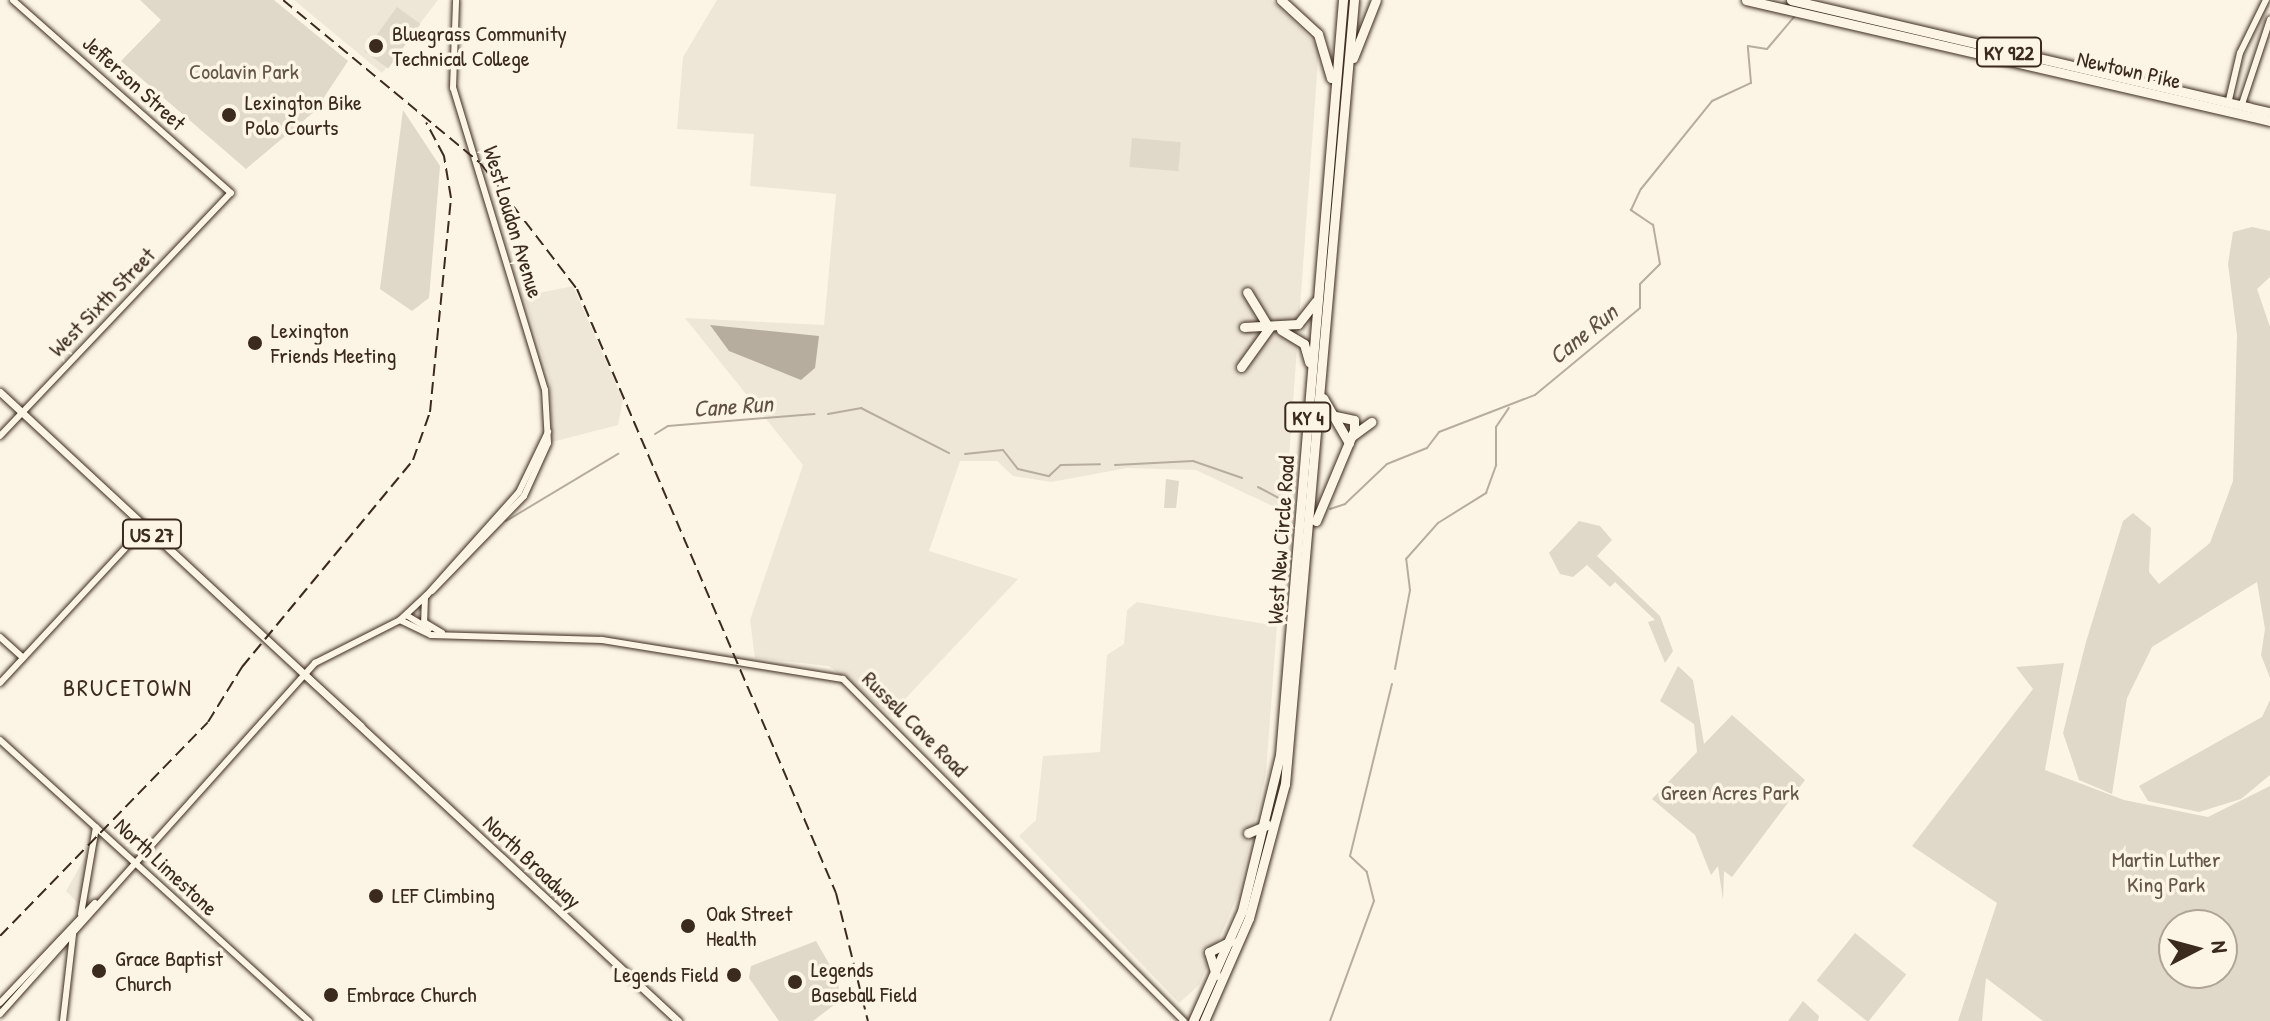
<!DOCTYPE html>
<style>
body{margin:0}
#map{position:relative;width:2270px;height:1021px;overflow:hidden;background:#fcf5e5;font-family:"Patrick Hand",sans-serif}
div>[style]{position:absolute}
.built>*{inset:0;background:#eee6d6}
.green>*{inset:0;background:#e0d8c8;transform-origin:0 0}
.water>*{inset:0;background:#b7ad9e}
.stream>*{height:2px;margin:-1px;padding:0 1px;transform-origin:1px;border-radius:1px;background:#b7ad9e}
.roads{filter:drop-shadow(0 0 2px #3b2a1e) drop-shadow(0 0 2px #3b2a1e)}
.secondary>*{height:6px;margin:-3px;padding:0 3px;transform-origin:3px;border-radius:3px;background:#fcf5e5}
.primary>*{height:7px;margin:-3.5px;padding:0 3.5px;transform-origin:3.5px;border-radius:3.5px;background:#fcf5e5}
.highway>*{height:9px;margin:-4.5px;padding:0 4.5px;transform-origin:4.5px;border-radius:4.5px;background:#fcf5e5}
.rail>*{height:2px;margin-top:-1px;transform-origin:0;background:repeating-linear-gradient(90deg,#3b2a1e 0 12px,transparent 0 18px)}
.dots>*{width:22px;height:22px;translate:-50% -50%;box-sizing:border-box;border:4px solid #fcf5e5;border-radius:50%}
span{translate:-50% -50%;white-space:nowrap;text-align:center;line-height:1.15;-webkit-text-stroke:7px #fcf5e5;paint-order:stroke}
.shield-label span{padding:2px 6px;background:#fcf5e5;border:2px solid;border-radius:6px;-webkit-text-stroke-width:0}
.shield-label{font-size:20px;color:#3b2a1e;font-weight:700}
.poi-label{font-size:22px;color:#3b2a1e}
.left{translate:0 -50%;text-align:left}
.right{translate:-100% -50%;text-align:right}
.street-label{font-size:22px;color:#3b2a1e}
.park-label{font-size:22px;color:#645648}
.water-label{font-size:24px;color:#605144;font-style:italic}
.neighbourhood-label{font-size:24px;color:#3b2a1e;letter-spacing:2px}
.north{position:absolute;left:2158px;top:909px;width:80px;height:80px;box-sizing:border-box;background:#fcf5e5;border:2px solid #afa495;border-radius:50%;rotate:84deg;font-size:22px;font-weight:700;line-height:32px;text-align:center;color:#3b2a1e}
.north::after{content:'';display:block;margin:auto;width:28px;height:36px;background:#3b2a1e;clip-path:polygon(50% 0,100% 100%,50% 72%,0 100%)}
</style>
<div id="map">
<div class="built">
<div style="clip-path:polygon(294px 0,438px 0,382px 73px)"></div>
<div style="clip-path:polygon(717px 0,1272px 0,1319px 47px,1285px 512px,1196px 470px,1127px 468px,1051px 482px,1013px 476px,997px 461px,960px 461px,929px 551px,1018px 579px,890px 715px,829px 666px,755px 658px,750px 620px,803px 465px,685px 318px,824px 325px,836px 194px,750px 186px,754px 134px,677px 129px,683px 57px)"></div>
<div style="clip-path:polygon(573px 286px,623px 400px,618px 425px,552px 442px,550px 381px,524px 296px)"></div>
<div style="clip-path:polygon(1137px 602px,1277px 626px,1266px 773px,1238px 895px,1199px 985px,1179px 1003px,1019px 836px,1036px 820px,1043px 756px,1100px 752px,1107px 655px,1124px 644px,1127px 610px)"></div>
<div style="clip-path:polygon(97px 836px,103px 840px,93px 850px,78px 903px,66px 891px)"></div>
</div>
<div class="green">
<div style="clip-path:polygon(140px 0,274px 0,348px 61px,315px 111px,246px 169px,121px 61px,161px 20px)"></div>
<div style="left:397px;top:7px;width:29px;height:55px;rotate:36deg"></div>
<div style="clip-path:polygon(403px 110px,440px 166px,429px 298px,412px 311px,380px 289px)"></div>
<div style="left:1132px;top:138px;width:49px;height:29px;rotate:5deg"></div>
<div style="clip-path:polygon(2252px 227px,2270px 231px,2270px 277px,2257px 289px,2270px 327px,2270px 678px,2261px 655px,2265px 629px,2257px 582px,2152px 647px,2127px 698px,2112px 794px,2079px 780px,2063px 733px,2086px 642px,2123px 521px,2133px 513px,2151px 528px,2149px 572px,2159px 584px,2210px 543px,2233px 481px,2237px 335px,2228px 264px,2233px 232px)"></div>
<div style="clip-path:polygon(1166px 479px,1179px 481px,1176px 508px,1164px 508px)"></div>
<div style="clip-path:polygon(1579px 521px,1600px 526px,1612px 540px,1597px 556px,1660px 616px,1673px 651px,1665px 663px,1648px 622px,1655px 620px,1615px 582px,1610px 587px,1587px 565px,1573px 577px,1560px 574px,1549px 553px)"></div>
<div style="clip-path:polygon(evenodd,2064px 663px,2045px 770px,2124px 800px,2208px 817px,2270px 786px,2270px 1021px,2043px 1021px,1986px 978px,1982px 1021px,1958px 1021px,1997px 903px,1912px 846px,2033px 689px,2016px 667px,2064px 663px,2174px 925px,2222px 925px,2222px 973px,2174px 973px,2174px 925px)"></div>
<div style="clip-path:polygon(1678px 666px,1693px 680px,1704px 744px,1732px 715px,1805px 780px,1732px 877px,1724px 871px,1723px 900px,1718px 866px,1711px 875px,1695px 835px,1652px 799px,1697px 752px,1694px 724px,1660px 701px)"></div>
<div style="clip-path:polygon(2270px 700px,2270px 775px,2241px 799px,2199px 812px,2148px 801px,2139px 786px,2262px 717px)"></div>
<div style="left:1855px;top:933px;width:66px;height:61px;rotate:39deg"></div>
<div style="clip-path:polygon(816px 941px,839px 981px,838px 1002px,813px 1021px,779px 1021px,749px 978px,751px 966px)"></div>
<div style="clip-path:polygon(1803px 1001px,1819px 1016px,1818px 1021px,1788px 1021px)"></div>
</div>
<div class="water">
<div style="clip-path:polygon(710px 325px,819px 336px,815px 368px,801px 380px,729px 351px)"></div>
</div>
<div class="stream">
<div style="left:828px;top:414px;width:34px;rotate:-10deg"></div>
<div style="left:861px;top:408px;width:99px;rotate:27.1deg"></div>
<div style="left:655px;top:434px;width:15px;rotate:-32deg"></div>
<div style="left:668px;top:426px;width:147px;rotate:-4.7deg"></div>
<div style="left:965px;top:454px;width:38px;rotate:-6deg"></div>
<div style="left:1003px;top:450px;width:24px;rotate:52deg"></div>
<div style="left:1018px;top:469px;width:32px;rotate:13deg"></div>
<div style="left:1049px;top:476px;width:16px;rotate:-43deg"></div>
<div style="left:1061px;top:465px;width:39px;rotate:-1deg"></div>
<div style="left:1115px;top:465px;width:78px;rotate:-2.9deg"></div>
<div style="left:1193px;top:461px;width:52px;rotate:19.1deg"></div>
<div style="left:1258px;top:487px;width:38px;rotate:28deg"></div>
<div style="left:1330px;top:509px;width:16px;rotate:-18deg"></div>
<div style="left:1345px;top:504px;width:58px;rotate:-43.6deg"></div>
<div style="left:1387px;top:464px;width:43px;rotate:-21.8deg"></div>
<div style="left:1427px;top:448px;width:20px;rotate:-53deg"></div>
<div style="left:1439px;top:432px;width:103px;rotate:-21.1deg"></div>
<div style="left:1535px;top:395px;width:136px;rotate:-39.6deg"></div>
<div style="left:1640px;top:308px;width:24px;rotate:-90deg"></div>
<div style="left:1640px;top:284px;width:28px;rotate:-45deg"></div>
<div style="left:1660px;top:264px;width:40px;rotate:-100deg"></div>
<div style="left:1653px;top:225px;width:27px;rotate:-146deg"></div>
<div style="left:1631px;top:210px;width:23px;rotate:-65deg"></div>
<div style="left:1641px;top:189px;width:113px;rotate:-51.1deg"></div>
<div style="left:1712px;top:101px;width:43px;rotate:-24.8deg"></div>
<div style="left:1751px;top:83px;width:37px;rotate:-95deg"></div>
<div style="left:1748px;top:46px;width:19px;rotate:9deg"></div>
<div style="left:1767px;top:49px;width:42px;rotate:-49.8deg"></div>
<div style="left:506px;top:521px;width:131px;rotate:-30.9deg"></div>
<div style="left:1395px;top:669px;width:80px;rotate:-79.2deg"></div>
<div style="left:1410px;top:590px;width:31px;rotate:-97deg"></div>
<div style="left:1406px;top:559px;width:48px;rotate:-48.4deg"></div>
<div style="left:1438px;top:523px;width:57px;rotate:-32deg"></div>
<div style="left:1486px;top:493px;width:30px;rotate:-70deg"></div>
<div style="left:1496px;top:465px;width:38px;rotate:-90deg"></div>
<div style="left:1496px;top:427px;width:23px;rotate:-56deg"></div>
<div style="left:1330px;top:1021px;width:128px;rotate:-69.9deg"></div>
<div style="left:1374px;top:901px;width:30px;rotate:-104deg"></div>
<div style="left:1367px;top:872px;width:23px;rotate:-137deg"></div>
<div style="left:1350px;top:856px;width:177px;rotate:-76.3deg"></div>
</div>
<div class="roads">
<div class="secondary">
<div style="left:2228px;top:104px;width:52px;rotate:-76.8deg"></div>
<div style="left:2240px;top:53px;width:59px;rotate:-63.9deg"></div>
<div style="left:2241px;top:107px;width:92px;rotate:-71.6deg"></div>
<div style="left:0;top:436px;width:335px;rotate:-46.5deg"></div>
<div style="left:231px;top:193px;width:291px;rotate:-138.5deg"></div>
<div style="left:432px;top:591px;width:132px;rotate:-45.9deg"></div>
<div style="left:524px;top:496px;width:58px;rotate:-65.6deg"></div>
<div style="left:548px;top:443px;width:53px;rotate:-93.2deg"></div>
<div style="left:545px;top:390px;width:316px;rotate:-106.9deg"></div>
<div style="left:453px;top:88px;width:88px;rotate:-88deg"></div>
<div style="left:425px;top:597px;width:25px;rotate:92deg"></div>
<div style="left:424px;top:622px;width:21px;rotate:31deg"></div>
<div style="left:406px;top:615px;width:27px;rotate:31deg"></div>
<div style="left:400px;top:620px;width:34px;rotate:26deg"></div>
<div style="left:431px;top:635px;width:171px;rotate:1.7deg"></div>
<div style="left:602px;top:640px;width:244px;rotate:9.2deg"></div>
<div style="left:843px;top:679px;width:483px;rotate:45.1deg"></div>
<div style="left:0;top:637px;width:31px;rotate:42deg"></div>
<div style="left:0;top:683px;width:213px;rotate:-47.1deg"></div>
<div style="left:0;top:740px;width:418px;rotate:42.3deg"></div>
<div style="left:81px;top:914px;width:88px;rotate:-80.2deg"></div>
<div style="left:0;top:1003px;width:138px;rotate:-46.5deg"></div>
<div style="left:0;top:1014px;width:472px;rotate:-48.1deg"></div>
<div style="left:315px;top:663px;width:95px;rotate:-26.8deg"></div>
<div style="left:400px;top:620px;width:37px;rotate:-43deg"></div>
<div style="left:427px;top:595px;width:138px;rotate:-48.2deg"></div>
<div style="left:519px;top:492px;width:67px;rotate:-64.2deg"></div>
<div style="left:63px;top:1021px;width:88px;rotate:-83.4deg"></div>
</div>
<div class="primary">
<div style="left:0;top:392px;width:925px;rotate:42.85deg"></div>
<div style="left:306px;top:676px;width:74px;rotate:42.3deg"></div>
</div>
<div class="highway">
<div style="left:1281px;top:0;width:50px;rotate:42.6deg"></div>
<div style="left:1318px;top:34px;width:46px;rotate:73.5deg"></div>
<div style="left:1746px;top:0;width:538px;rotate:13deg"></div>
<div style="left:1791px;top:0;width:492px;rotate:13.2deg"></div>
<div style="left:1353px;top:58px;width:62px;rotate:-68.4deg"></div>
<div style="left:1244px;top:327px;width:54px;rotate:-3.2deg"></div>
<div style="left:1298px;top:324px;width:29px;rotate:-52deg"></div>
<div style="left:1281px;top:330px;width:27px;rotate:31deg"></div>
<div style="left:1304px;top:344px;width:19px;rotate:74deg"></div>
<div style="left:1241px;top:367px;width:48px;rotate:-54.3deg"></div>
<div style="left:1269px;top:328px;width:42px;rotate:-121.4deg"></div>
<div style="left:1323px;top:398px;width:52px;rotate:60deg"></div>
<div style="left:1352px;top:436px;width:24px;rotate:-36deg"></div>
<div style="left:1316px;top:521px;width:99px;rotate:-67.3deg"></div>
<div style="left:1354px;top:430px;width:10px;rotate:-90deg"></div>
<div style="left:1354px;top:420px;width:24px;rotate:-168deg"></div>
<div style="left:1248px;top:833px;width:21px;rotate:-23deg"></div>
<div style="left:1216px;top:975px;width:24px;rotate:-107deg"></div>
<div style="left:1209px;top:952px;width:25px;rotate:-27deg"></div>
<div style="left:1193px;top:1021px;width:120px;rotate:-66deg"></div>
<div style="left:1242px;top:911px;width:161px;rotate:-76.3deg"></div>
<div style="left:1280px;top:755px;width:758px;rotate:-85.23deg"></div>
<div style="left:1204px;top:1021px;width:112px;rotate:-66.4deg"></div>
<div style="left:1249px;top:918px;width:139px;rotate:-75deg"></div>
<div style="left:1285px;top:784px;width:787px;rotate:-84.97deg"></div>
</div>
</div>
<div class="rail">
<div style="left:283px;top:0;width:257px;rotate:39.6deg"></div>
<div style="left:481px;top:164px;width:158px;rotate:52.5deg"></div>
<div style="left:577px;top:289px;width:657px;rotate:66.79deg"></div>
<div style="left:836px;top:893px;width:132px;rotate:76deg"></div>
<div style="left:0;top:936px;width:298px;rotate:-45.8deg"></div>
<div style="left:208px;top:722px;width:65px;rotate:-58.3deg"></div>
<div style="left:242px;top:667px;width:268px;rotate:-50.4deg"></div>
<div style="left:413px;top:460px;width:51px;rotate:-70.5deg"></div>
<div style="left:430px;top:412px;width:215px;rotate:-84.4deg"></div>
<div style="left:451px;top:198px;width:43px;rotate:-99.5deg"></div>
<div style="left:444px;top:156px;width:38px;rotate:-118deg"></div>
</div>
<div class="dots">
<div style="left:376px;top:46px;background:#3b2a1e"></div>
<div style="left:229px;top:115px;background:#3b2a1e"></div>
<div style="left:255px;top:343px;background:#3b2a1e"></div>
<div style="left:376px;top:896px;background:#3b2a1e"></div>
<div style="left:688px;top:926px;background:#3b2a1e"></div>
<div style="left:99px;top:971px;background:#3b2a1e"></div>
<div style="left:734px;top:975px;background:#3b2a1e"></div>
<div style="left:795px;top:982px;background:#3b2a1e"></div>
<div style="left:331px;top:995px;background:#3b2a1e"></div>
</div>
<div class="shield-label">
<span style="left:2009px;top:52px">KY 922</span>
<span style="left:1308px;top:417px">KY 4</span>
<span style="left:152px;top:534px">US 27</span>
</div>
<div class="poi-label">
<span class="left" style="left:392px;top:46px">Bluegrass Community<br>Technical College</span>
<span class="left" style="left:245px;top:115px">Lexington Bike<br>Polo Courts</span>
<span class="left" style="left:271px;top:343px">Lexington<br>Friends Meeting</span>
<span class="left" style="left:392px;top:896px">LEF Climbing</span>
<span class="left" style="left:706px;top:926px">Oak Street<br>Health</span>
<span class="left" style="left:115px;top:971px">Grace Baptist<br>Church</span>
<span class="left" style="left:811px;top:982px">Legends<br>Baseball Field</span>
<span class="right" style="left:718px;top:975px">Legends Field</span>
<span class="left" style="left:347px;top:995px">Embrace Church</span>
</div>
<div class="street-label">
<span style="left:2129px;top:70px;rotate:13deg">Newtown Pike</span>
<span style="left:134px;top:83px;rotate:42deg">Jefferson Street</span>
<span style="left:513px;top:222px;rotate:73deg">West Loudon Avenue</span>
<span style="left:102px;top:302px;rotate:-46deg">West Sixth Street</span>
<span style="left:1281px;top:540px;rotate:-86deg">West New Circle Road</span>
<span style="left:915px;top:724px;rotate:45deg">Russell Cave Road</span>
<span style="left:532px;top:862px;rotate:43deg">North Broadway</span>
<span style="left:166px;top:867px;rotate:43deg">North Limestone</span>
</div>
<div class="park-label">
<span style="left:244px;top:72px">Coolavin Park</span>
<span style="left:1730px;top:793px">Green Acres Park</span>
<span style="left:2166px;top:872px">Martin Luther<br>King Park</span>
</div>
<div class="water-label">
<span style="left:1583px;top:334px;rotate:-39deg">Cane Run</span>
<span style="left:733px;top:406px;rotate:-4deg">Cane Run</span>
</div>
<div class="neighbourhood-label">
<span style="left:128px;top:688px">BRUCETOWN</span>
</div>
<div class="north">N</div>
</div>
